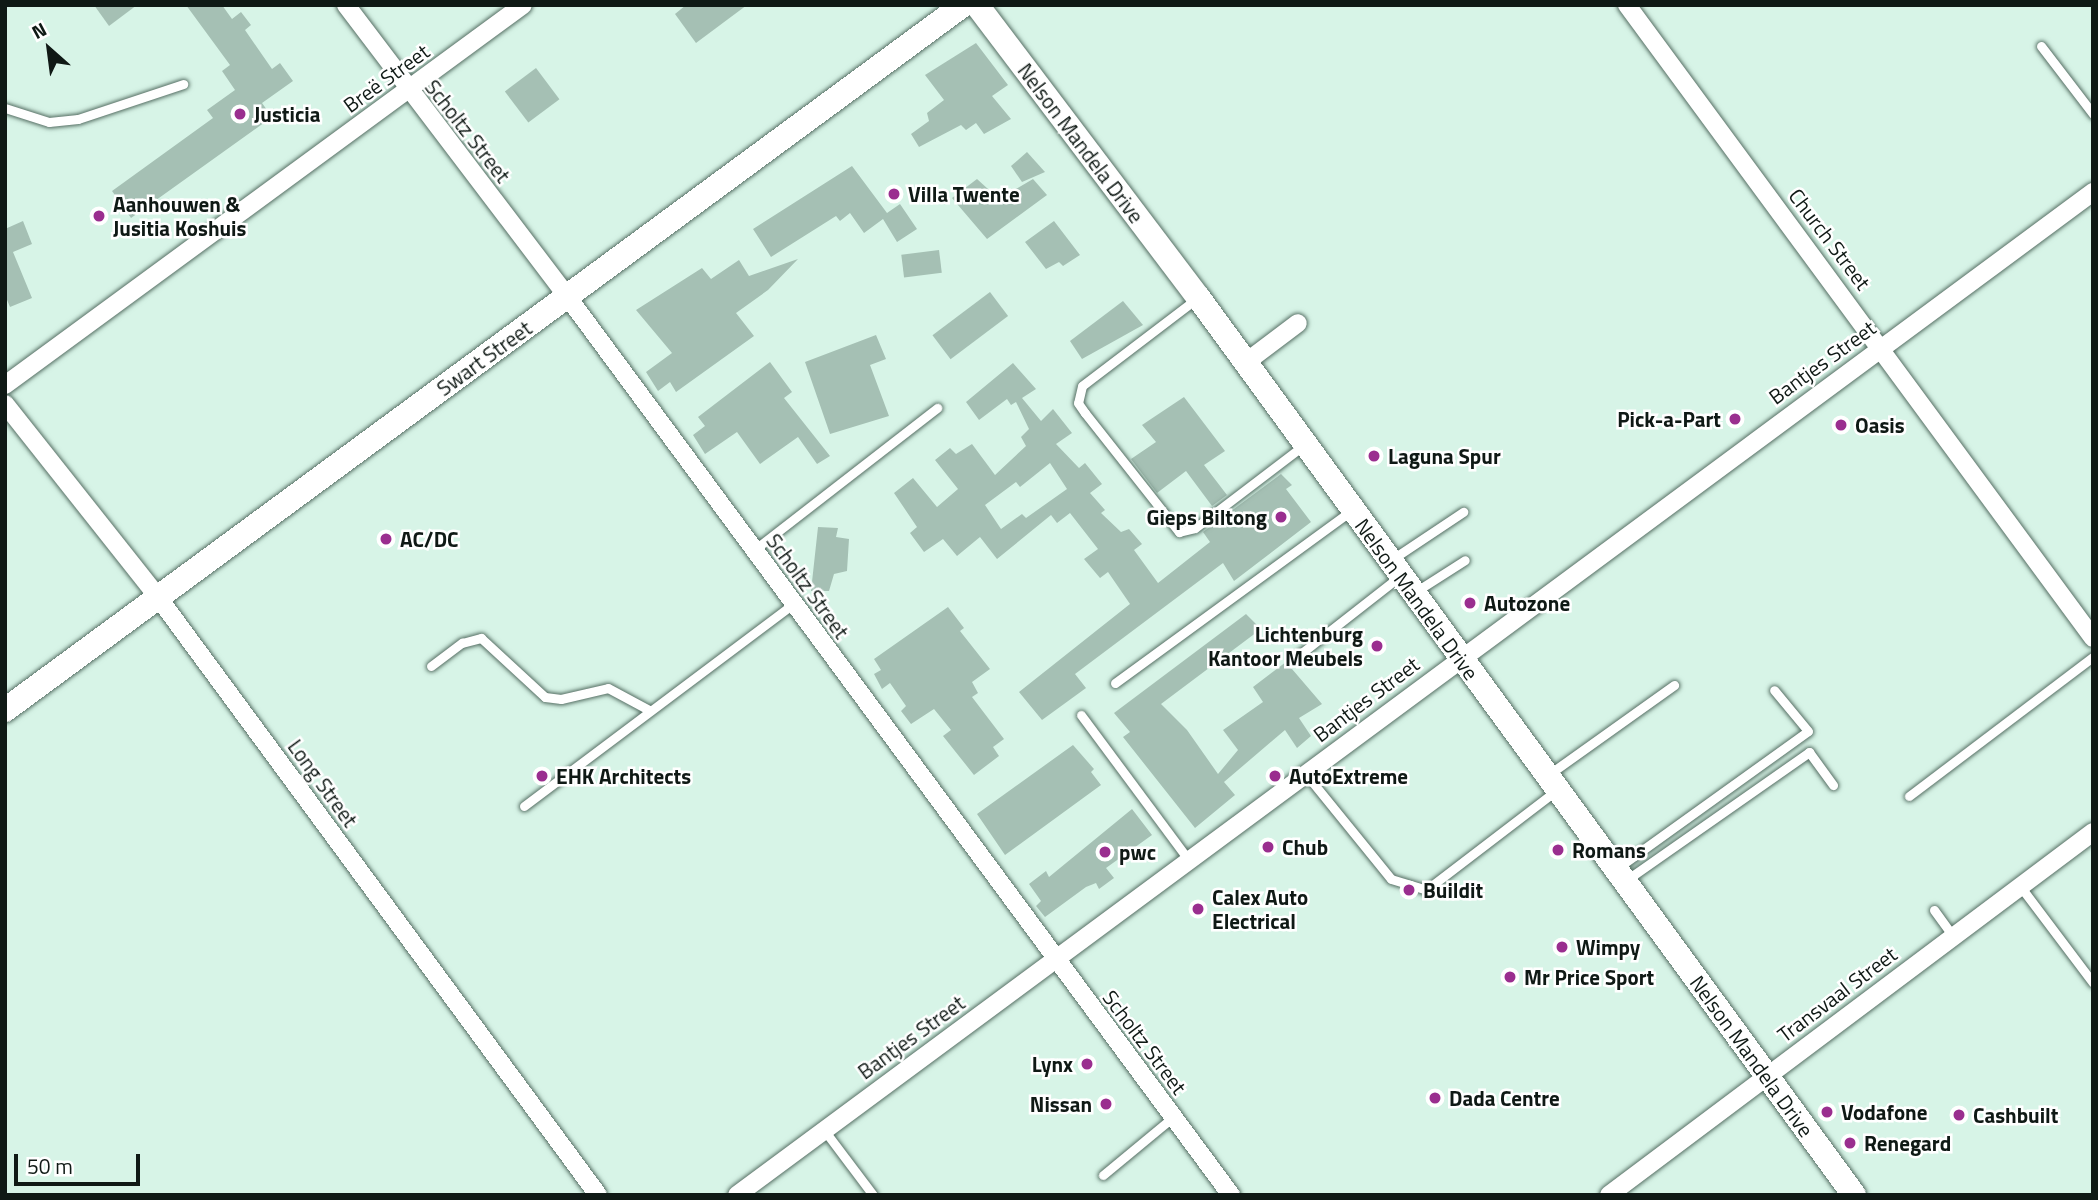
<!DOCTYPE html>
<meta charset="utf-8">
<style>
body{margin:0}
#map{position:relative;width:2098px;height:1200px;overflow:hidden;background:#d7f4e7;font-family:"Titillium Web",sans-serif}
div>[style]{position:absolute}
.building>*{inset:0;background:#a5c0b4;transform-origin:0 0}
.roads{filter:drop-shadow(0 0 2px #566f64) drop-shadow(0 0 2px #566f64)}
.service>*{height:9px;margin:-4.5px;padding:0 4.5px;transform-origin:4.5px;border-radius:4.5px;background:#fff}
.minor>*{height:18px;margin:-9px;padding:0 9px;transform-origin:9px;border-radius:9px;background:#fff}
.secondary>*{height:24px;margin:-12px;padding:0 12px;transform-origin:12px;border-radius:12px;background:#fff}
.dots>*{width:19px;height:19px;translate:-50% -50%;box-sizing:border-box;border:4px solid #fff;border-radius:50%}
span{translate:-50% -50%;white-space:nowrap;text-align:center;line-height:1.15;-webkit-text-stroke:5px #fff;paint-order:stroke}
.street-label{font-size:21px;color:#0f1915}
.poi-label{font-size:21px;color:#0f1915;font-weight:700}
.left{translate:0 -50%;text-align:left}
.right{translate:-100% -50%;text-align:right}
.frame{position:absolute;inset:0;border:7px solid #0f1915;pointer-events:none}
.north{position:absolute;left:14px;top:14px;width:70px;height:70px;-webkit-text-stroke:5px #fff;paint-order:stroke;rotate:332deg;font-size:19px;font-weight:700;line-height:28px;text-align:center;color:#0f1915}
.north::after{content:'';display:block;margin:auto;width:24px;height:32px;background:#0f1915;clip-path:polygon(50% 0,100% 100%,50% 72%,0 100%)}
.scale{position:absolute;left:14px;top:1154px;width:126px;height:32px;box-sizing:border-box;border:4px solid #0f1915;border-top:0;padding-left:9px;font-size:21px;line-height:24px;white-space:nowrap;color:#0f1915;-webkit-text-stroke:5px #fff;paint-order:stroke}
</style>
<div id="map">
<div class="building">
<div style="clip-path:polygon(94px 5px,137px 5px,109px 26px)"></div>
<div style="clip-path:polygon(186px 5px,222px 5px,232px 19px,241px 12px,251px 25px,245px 30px,272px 69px,280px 63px,293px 81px,262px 103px,272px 117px,131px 218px,112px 191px,213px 118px,207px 110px,235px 90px,222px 71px,230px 65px)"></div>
<div style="clip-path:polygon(686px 5px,747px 5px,696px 43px,675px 14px)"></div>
<div style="clip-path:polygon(976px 43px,1008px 85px,992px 96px,1011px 119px,984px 134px,976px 123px,966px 130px,961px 125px,919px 147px,911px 134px,929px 121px,927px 113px,944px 100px,925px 75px)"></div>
<div style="left:536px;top:68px;width:39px;height:39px;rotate:53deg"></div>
<div style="clip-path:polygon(1027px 152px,1045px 172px,1022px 182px,1011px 166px)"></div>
<div style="clip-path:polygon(852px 166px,887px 213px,900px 204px,917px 229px,897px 242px,883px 219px,864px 233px,850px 213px,840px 221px,836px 216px,771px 257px,753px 229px)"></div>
<div style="clip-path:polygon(977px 179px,999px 199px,1033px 179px,1047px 195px,987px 239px,952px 198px)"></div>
<div style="clip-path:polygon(23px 221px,32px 244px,13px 252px,32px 298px,10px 307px,5px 295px,5px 229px)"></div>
<div style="clip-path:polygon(1054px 221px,1080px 255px,1063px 266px,1059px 262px,1046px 269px,1025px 242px)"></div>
<div style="left:939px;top:250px;width:23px;height:38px;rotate:83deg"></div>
<div style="clip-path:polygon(798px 259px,768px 290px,736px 313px,754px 336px,676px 392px,670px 382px,658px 391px,646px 372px,672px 353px,636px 310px,702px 268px,711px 279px,739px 260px,749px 276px)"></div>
<div style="left:990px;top:292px;width:30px;height:72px;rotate:53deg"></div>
<div style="clip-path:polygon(1123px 301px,1143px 325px,1082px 359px,1070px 341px)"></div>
<div style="clip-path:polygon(876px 335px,886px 359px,870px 365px,889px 416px,830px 434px,805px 362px)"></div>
<div style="clip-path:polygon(770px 362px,792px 392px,784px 398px,830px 456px,817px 464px,798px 437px,760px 464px,737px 432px,705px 454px,693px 435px,705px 426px,698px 417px)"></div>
<div style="clip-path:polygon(evenodd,1013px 363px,1036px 389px,1022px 398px,1041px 421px,1053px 409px,1072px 433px,1056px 444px,1079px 468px,1085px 463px,1102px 484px,1090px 493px,1105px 510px,1101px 513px,1121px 532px,1129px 529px,1142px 544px,1134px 550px,1158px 583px,1210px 542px,1203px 532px,1281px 474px,1292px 485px,1286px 489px,1311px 522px,1234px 581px,1223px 563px,1075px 674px,1086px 688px,1042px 720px,1019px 692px,1130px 604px,1108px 572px,1100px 578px,1084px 559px,1098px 549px,1070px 513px,1057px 523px,1051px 515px,997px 559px,980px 537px,957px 556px,943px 539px,924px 552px,910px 533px,917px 527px,894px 493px,913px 478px,937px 507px,958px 489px,935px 460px,950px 448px,956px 454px,972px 444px,995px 475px,1026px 446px,1021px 437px,1029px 429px,1016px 402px,1011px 405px,1007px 399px,979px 420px,966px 402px,1013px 363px,1050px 463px,1067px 489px,1026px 518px,1022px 514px,1001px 529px,985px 505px,1016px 482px,1020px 487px,1050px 463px)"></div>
<div style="clip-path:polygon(1184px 397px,1225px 451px,1204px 465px,1227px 495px,1212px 506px,1186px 471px,1157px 493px,1131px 459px,1156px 442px,1142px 425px)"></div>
<div style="clip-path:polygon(818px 527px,838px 528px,836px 537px,849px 539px,847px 571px,834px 574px,829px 591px,811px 591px)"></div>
<div style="clip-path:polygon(948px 607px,964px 628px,960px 631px,990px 669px,972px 682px,978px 693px,972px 697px,1004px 739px,993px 747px,999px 756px,974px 775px,943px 736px,951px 730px,934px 709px,911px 724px,901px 711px,906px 706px,890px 683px,882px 689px,874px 674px,881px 670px,874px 659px)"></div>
<div style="clip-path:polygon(1246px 614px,1261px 629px,1161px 704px,1187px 730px,1218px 774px,1238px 750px,1223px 730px,1263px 702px,1253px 687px,1286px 662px,1322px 704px,1299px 718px,1311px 736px,1297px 748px,1285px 730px,1224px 782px,1235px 795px,1195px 828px,1123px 737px,1130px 732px,1114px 713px)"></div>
<div style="clip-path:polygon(1073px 745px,1094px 769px,1091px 772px,1101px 785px,1005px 855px,977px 814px)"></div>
<div style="clip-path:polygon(1132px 809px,1152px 835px,1106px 868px,1114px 878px,1099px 889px,1096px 883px,1086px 887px,1045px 917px,1036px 906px,1041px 901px,1029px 884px,1046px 871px,1049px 877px)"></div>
</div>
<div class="roads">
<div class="service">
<div style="left:2041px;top:46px;width:86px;rotate:52.6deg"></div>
<div style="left:5px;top:108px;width:46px;rotate:17.7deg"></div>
<div style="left:49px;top:122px;width:29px;rotate:-6deg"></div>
<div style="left:78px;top:119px;width:111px;rotate:-18.4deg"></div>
<div style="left:1196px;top:299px;width:143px;rotate:142.7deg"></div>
<div style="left:1082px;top:386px;width:17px;rotate:103deg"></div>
<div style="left:1078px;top:403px;width:12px;rotate:55deg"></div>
<div style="left:1085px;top:413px;width:152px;rotate:51.7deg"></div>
<div style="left:1179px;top:532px;width:16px;rotate:-14deg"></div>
<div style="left:1195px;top:528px;width:137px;rotate:-37.3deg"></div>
<div style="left:754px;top:550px;width:232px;rotate:-37.8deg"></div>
<div style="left:1391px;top:560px;width:87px;rotate:-33.7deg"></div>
<div style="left:1415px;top:592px;width:59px;rotate:-32.6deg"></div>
<div style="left:1299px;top:655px;width:127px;rotate:-38deg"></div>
<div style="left:431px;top:666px;width:39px;rotate:-37deg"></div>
<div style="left:462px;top:643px;width:20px;rotate:-15deg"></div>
<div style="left:481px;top:638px;width:87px;rotate:42.7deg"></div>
<div style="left:545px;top:697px;width:16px;rotate:7deg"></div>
<div style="left:561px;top:699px;width:48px;rotate:-13.2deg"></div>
<div style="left:608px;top:688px;width:47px;rotate:28.2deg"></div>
<div style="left:1115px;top:683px;width:292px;rotate:-36.1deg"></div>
<div style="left:1081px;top:715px;width:179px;rotate:53.4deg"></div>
<div style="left:1305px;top:773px;width:136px;rotate:50.9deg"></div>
<div style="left:1391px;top:879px;width:37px;rotate:17deg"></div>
<div style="left:1426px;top:890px;width:165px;rotate:-37.4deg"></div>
<div style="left:1548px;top:775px;width:155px;rotate:-35.5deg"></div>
<div style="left:1909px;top:796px;width:231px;rotate:-37.1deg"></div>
<div style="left:524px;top:806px;width:336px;rotate:-36.9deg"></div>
<div style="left:1616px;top:869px;width:236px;rotate:-35.7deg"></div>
<div style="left:1808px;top:731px;width:53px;rotate:-129.7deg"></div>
<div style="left:1625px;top:881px;width:225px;rotate:-35deg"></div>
<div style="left:1809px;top:752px;width:41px;rotate:54deg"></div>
<div style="left:2020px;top:886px;width:121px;rotate:53deg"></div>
<div style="left:1934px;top:910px;width:32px;rotate:54deg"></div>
<div style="left:824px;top:1130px;width:81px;rotate:53deg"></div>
<div style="left:1103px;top:1175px;width:91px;rotate:-39.6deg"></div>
</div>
<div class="minor">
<div style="left:346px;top:5px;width:365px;rotate:52.8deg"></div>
<div style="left:567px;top:296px;width:1118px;rotate:53.55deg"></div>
<div style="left:1627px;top:5px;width:786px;rotate:53.64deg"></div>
<div style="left:1245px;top:363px;width:66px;rotate:-37deg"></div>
<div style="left:5px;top:385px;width:642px;rotate:-36.26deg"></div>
<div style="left:5px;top:404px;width:246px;rotate:51.6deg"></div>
<div style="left:158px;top:597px;width:742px;rotate:53.65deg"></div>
<div style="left:737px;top:1195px;width:1687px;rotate:-36.49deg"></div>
<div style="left:1609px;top:1195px;width:605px;rotate:-36.87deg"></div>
</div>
<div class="secondary">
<div style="left:977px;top:5px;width:366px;rotate:52.9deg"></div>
<div style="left:1198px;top:297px;width:1112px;rotate:53.85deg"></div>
<div style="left:5px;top:710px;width:1189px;rotate:-36.35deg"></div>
</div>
</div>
<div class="dots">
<div style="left:240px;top:114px;background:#9a2e8f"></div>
<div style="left:894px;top:194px;background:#9a2e8f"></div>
<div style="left:99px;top:216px;background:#9a2e8f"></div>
<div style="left:1735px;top:419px;background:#9a2e8f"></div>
<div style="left:1841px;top:425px;background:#9a2e8f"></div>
<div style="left:1374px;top:456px;background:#9a2e8f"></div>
<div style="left:1281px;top:517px;background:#9a2e8f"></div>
<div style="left:386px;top:539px;background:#9a2e8f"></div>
<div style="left:1470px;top:603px;background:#9a2e8f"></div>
<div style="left:1377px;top:646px;background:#9a2e8f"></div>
<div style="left:542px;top:776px;background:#9a2e8f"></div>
<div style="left:1275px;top:776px;background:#9a2e8f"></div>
<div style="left:1268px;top:847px;background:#9a2e8f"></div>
<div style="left:1558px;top:850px;background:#9a2e8f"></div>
<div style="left:1105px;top:852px;background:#9a2e8f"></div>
<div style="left:1409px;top:890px;background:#9a2e8f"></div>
<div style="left:1198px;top:909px;background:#9a2e8f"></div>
<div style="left:1562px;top:947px;background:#9a2e8f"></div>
<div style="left:1510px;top:977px;background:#9a2e8f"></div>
<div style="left:1087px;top:1064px;background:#9a2e8f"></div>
<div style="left:1435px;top:1098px;background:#9a2e8f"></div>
<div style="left:1106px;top:1104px;background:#9a2e8f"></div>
<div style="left:1827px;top:1112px;background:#9a2e8f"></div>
<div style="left:1959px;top:1115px;background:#9a2e8f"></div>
<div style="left:1850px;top:1143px;background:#9a2e8f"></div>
</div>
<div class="street-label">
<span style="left:386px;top:78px;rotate:-36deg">Breë Street</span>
<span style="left:468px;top:131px;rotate:52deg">Scholtz Street</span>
<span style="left:1081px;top:143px;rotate:53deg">Nelson Mandela Drive</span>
<span style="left:1830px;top:239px;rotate:53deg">Church Street</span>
<span style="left:484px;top:358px;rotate:-36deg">Swart Street</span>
<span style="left:1822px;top:362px;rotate:-36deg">Bantjes Street</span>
<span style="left:808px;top:586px;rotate:54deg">Scholtz Street</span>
<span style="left:1417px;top:599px;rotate:54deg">Nelson Mandela Drive</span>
<span style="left:1366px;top:699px;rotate:-37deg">Bantjes Street</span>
<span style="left:323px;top:783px;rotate:54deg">Long Street</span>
<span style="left:1837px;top:994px;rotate:-37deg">Transvaal Street</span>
<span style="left:911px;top:1037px;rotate:-36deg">Bantjes Street</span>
<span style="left:1145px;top:1042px;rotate:53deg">Scholtz Street</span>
<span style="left:1752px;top:1056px;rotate:54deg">Nelson Mandela Drive</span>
</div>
<div class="poi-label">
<span class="left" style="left:254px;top:114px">Justicia</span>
<span class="left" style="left:908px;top:194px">Villa Twente</span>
<span class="left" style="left:113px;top:216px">Aanhouwen &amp;<br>Jusitia Koshuis</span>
<span class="right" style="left:1721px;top:419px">Pick-a-Part</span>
<span class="left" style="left:1855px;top:425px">Oasis</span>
<span class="left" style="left:1388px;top:456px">Laguna Spur</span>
<span class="right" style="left:1267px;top:517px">Gieps Biltong</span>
<span class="left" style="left:400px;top:539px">AC/DC</span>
<span class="left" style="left:1484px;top:603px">Autozone</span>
<span class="right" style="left:1363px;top:646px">Lichtenburg<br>Kantoor Meubels</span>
<span class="left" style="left:556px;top:776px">EHK Architects</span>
<span class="left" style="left:1289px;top:776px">AutoExtreme</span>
<span class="left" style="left:1282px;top:847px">Chub</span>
<span class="left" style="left:1572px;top:850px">Romans</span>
<span class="left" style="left:1119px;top:852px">pwc</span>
<span class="left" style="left:1423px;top:890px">Buildit</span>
<span class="left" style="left:1212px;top:909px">Calex Auto<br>Electrical</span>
<span class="left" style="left:1576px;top:947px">Wimpy</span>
<span class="left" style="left:1524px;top:977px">Mr Price Sport</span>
<span class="right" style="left:1073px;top:1064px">Lynx</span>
<span class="left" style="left:1449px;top:1098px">Dada Centre</span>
<span class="right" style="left:1092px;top:1104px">Nissan</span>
<span class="left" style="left:1841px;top:1112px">Vodafone</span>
<span class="left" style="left:1973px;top:1115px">Cashbuilt</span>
<span class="left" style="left:1864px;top:1143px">Renegard</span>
</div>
<div class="frame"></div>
<div class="north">N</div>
<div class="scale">50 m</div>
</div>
